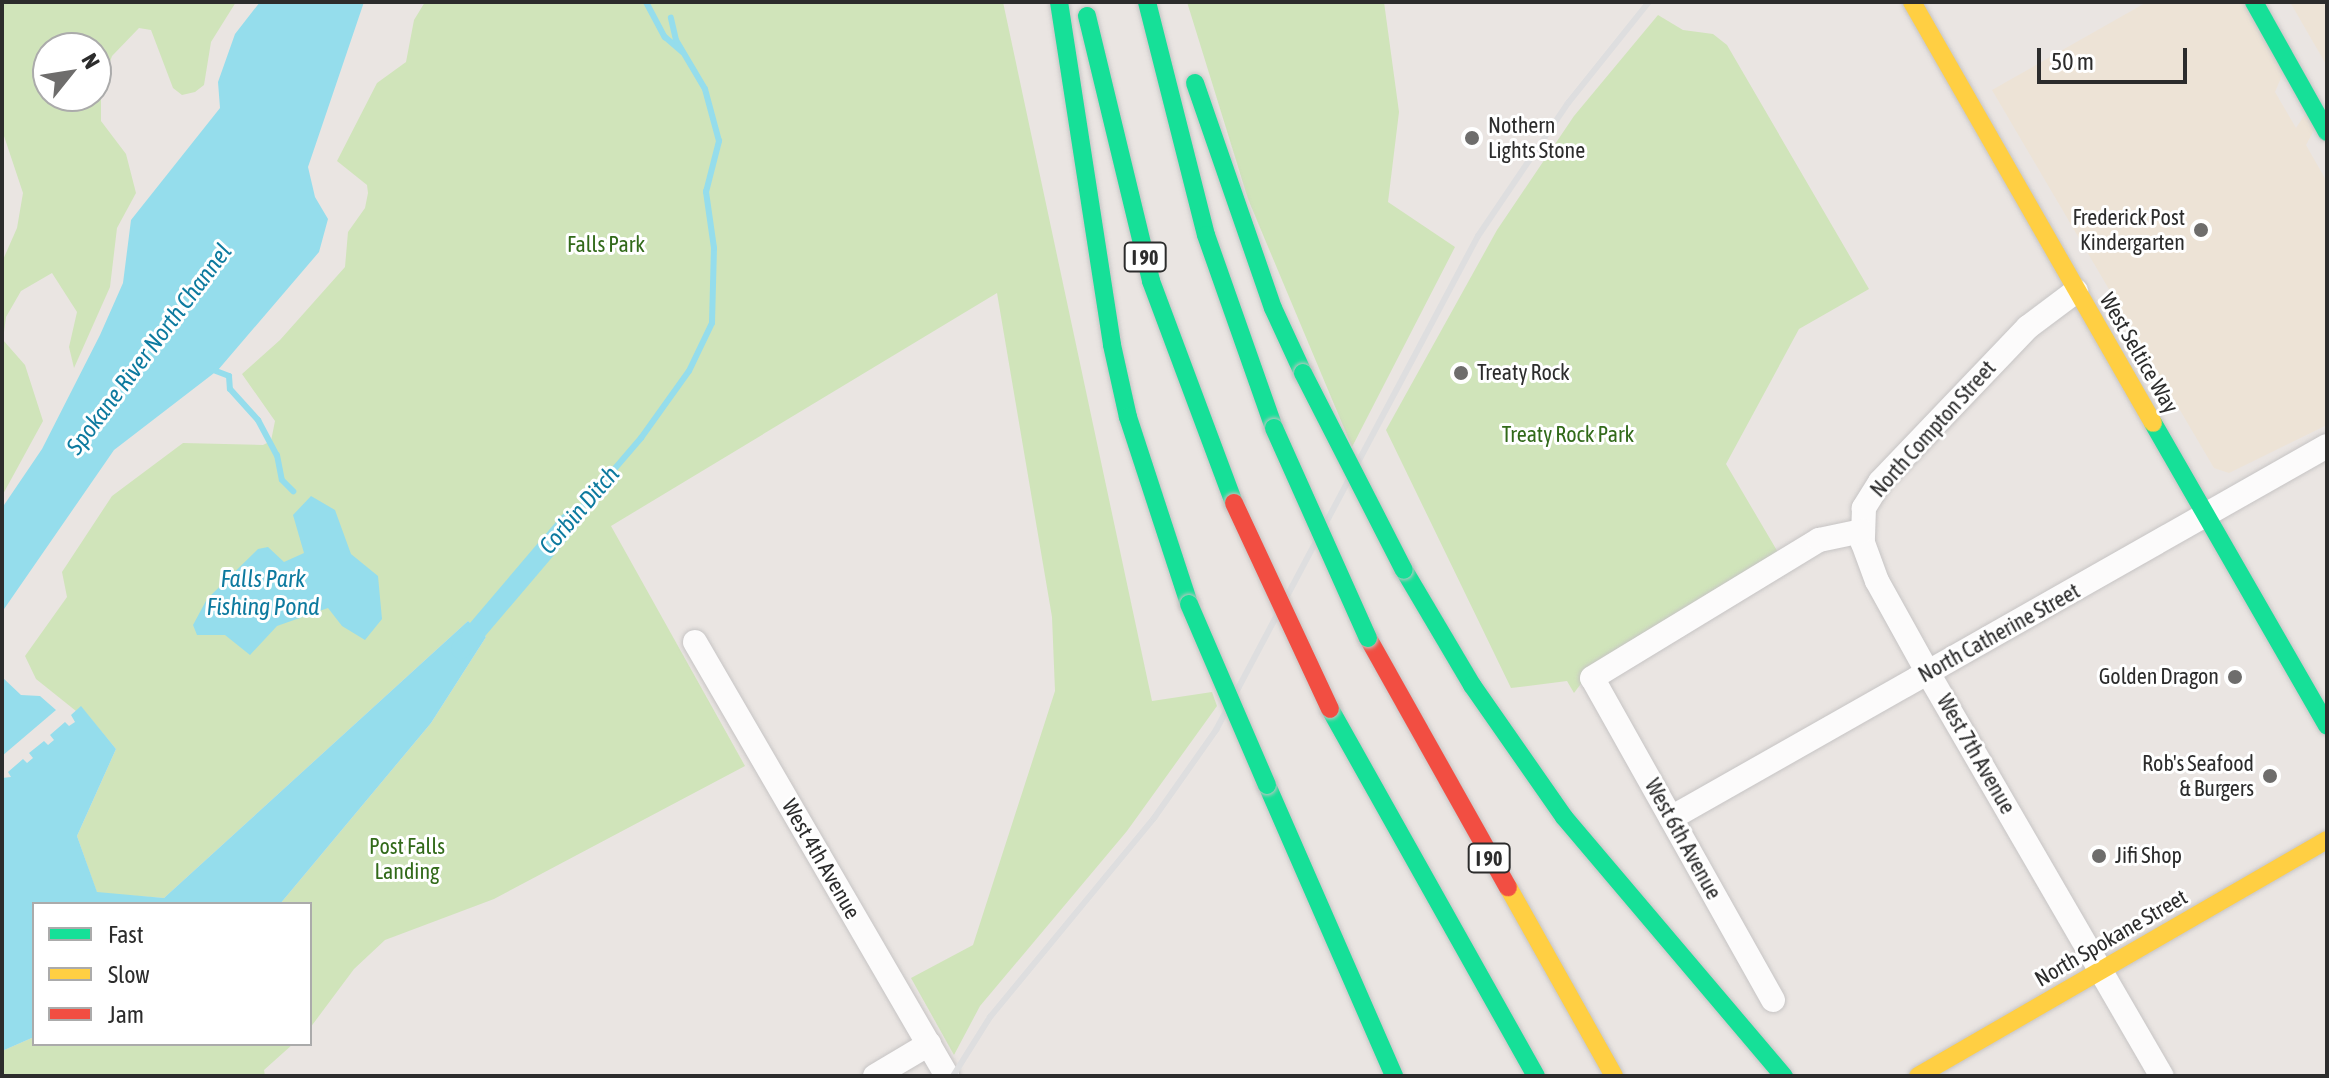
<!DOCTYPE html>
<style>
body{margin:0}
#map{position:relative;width:2329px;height:1078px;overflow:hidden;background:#eae5e2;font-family:"Asap Condensed",sans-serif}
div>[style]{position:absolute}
.education>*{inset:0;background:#ede3d6}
.green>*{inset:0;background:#d0e4ba}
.water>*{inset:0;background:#95ddec}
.stream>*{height:6px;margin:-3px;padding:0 3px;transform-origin:3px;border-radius:3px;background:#95ddec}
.canal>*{height:20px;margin:-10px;padding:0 10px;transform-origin:10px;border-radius:10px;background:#95ddec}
.roads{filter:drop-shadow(0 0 2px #c6c4c4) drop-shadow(0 0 2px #c6c4c4)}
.street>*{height:24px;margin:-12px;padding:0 12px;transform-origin:12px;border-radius:12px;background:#fcfbfb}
.fast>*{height:18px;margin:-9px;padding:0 9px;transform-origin:9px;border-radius:9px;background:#16e098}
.slow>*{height:18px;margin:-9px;padding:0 9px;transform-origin:9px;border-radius:9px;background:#ffcf43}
.jam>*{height:18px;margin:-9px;padding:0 9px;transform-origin:9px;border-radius:9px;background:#f24e42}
.rail>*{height:6px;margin:-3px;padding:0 3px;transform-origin:3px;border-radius:3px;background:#dededf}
.bridges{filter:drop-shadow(0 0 2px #c6c3c2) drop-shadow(0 0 2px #c6c3c2)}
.fast-bridge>*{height:18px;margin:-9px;padding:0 9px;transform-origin:9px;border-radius:9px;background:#16e098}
.jam-bridge>*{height:18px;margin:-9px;padding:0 9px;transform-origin:9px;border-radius:9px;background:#f24e42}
.dots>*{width:22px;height:22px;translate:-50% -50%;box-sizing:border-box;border:4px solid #fff;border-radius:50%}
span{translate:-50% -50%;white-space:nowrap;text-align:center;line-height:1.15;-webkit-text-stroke:6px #fff;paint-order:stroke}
.shield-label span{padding:2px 6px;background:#fff;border:2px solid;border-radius:6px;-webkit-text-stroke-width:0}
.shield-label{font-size:20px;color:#2c2c2c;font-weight:700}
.poi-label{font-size:22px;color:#2c2c2c}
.left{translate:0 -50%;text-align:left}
.right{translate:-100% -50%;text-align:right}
.park-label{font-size:22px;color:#326a1a}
.street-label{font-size:22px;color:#2c2c2c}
.water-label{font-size:24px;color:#0d7a9f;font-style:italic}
.frame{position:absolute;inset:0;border:4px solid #2c2c2c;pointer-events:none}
.legend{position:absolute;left:32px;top:902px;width:280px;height:144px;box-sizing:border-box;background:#fff;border:2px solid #ababab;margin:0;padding:10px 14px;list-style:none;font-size:24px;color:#2c2c2c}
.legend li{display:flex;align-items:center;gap:16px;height:40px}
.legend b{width:40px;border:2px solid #ababab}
.north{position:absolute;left:32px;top:32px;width:80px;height:80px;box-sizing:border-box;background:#fff;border:2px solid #ababab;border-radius:50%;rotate:60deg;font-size:22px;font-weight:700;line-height:32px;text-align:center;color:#2c2c2c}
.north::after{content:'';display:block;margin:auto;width:28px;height:36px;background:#6e6d6c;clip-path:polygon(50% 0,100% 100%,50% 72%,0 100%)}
.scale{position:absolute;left:2037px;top:48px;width:150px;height:36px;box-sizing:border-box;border:4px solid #2c2c2c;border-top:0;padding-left:10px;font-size:24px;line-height:28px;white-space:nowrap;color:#2c2c2c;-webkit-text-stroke:6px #fff;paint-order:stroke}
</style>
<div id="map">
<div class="education">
<div style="clip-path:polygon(2147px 2px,2243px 2px,2283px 73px,2275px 92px,2296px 128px,2306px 113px,2315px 128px,2306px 145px,2327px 182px,2327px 425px,2229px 473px,2214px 468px,1992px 90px)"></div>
<div style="clip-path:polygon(2290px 2px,2327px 2px,2327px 66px)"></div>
</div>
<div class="green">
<div style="clip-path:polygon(evenodd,2px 2px,236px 2px,211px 42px,204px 85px,195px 92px,182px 95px,173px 88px,151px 30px,139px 28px,112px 56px,101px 87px,101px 121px,126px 154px,136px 193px,117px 228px,110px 287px,74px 368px,69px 347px,77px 312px,52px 273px,21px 291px,6px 317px,3px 340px,25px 365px,43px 421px,2px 496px,2px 262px,17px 228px,23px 193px,2px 130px,2px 2px,48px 48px,96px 48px,96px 96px,48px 96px,48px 48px)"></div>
<div style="clip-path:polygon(425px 2px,1003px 2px,1152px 701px,1212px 692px,1217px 706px,1127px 831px,980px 1006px,954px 1055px,911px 978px,973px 945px,1055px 691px,1052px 617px,997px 293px,611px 526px,745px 766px,494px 899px,385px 940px,354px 969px,310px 1028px,310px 904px,280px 904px,431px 723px,486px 637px,468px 621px,164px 898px,97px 893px,77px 836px,116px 749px,81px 707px,76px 711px,36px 679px,25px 656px,67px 597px,62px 572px,112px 496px,183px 443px,263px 445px,271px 441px,275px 421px,242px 374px,280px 340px,345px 267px,348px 232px,365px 208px,368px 193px,367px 185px,337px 161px,377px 83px,406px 62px,414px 20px)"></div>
<div style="clip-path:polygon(1187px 2px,1384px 2px,1399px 112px,1388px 202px,1455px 247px,1352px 447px,1248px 199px)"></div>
<div style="clip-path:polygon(1658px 15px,1683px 30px,1713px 34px,1727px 45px,1869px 289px,1799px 329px,1726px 464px,1779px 554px,1598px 661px,1574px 693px,1567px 681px,1511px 688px,1386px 430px,1497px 230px,1574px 116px)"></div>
<div style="clip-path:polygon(34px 1037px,34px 1044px,293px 1044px,264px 1070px,265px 1076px,2px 1076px,2px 1051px)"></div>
</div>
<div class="water">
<div style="clip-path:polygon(260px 2px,364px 2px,308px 167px,315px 197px,328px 219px,319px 252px,218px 370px,114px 450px,2px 612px,2px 508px,42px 449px,100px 335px,123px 283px,131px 220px,220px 108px,218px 82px,235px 34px)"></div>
<div style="clip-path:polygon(311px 496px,335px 510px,351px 554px,378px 576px,382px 619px,365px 640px,342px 626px,328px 608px,277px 626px,250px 655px,225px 635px,197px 635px,193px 625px,207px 599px,258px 549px,268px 547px,284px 562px,304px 553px,293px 515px)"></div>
<div style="clip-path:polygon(468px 621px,486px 637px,431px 723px,280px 904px,34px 904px,34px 1037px,2px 1051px,2px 778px,11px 777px,8px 772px,23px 759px,27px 763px,33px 758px,29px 753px,44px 741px,48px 745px,54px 740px,50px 735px,65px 722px,69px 726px,75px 722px,71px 715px,81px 706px,116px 749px,77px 836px,97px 892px,164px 898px)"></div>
<div style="clip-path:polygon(2px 677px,21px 695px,40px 696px,56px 710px,2px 756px)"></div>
</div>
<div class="stream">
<div style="left:646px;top:2px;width:40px;rotate:62deg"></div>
<div style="left:665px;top:37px;width:23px;rotate:41deg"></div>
<div style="left:216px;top:371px;width:14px;rotate:21deg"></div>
<div style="left:229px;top:376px;width:13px;rotate:86deg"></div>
<div style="left:230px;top:389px;width:42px;rotate:47.9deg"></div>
<div style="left:258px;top:420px;width:40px;rotate:62deg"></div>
<div style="left:277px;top:455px;width:25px;rotate:79deg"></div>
<div style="left:282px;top:480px;width:16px;rotate:45deg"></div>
<div style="left:569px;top:522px;width:111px;rotate:-49.4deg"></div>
<div style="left:641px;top:438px;width:82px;rotate:-54.4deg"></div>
<div style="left:689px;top:371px;width:53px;rotate:-64.4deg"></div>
<div style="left:712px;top:323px;width:75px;rotate:-88.5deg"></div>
<div style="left:714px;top:248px;width:57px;rotate:-98.1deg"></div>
<div style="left:706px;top:192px;width:53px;rotate:-75.7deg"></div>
<div style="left:719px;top:141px;width:54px;rotate:-105.1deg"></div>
<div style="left:705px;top:89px;width:57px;rotate:-120.6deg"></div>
<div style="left:676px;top:40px;width:23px;rotate:-103deg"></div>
</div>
<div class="canal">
<div style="left:461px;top:649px;width:167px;rotate:-49.6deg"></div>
</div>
<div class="roads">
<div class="street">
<div style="left:2076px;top:291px;width:60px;rotate:143.1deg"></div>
<div style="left:2028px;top:327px;width:214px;rotate:133.7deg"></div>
<div style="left:1880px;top:482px;width:31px;rotate:122deg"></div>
<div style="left:1864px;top:508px;width:35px;rotate:92deg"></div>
<div style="left:1863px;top:543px;width:40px;rotate:69.8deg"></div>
<div style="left:1877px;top:581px;width:105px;rotate:61deg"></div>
<div style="left:1928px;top:673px;width:466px;rotate:59.9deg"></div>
<div style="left:695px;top:642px;width:502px;rotate:59.86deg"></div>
<div style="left:1671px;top:818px;width:754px;rotate:-29.56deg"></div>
<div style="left:1773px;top:1000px;width:369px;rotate:-119.3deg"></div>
<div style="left:1592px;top:678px;width:266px;rotate:-31.3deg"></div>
<div style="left:1819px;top:540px;width:44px;rotate:-11.8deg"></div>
<div style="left:875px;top:1076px;width:63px;rotate:-30.7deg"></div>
</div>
<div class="fast">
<div style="left:1059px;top:2px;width:347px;rotate:81.2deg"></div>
<div style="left:1112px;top:345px;width:74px;rotate:77.5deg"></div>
<div style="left:1128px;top:417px;width:197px;rotate:71.9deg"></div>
<div style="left:1147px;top:2px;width:240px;rotate:75.8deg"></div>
<div style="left:1206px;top:235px;width:205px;rotate:70.6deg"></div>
<div style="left:2254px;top:2px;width:149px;rotate:60.7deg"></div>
<div style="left:1087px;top:16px;width:273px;rotate:76.4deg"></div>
<div style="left:1151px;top:281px;width:237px;rotate:69.5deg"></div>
<div style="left:1195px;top:83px;width:238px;rotate:70.9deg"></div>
<div style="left:1273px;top:308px;width:72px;rotate:65.2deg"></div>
<div style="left:2153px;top:423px;width:349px;rotate:60.1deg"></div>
<div style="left:1404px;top:570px;width:134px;rotate:59.4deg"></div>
<div style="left:1472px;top:685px;width:161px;rotate:55.1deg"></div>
<div style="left:1564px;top:817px;width:340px;rotate:49.7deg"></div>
<div style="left:1330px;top:709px;width:421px;rotate:60.7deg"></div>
<div style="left:1267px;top:785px;width:318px;rotate:66.4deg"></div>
</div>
<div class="slow">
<div style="left:1912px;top:2px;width:485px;rotate:60.2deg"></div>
<div style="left:1508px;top:887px;width:217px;rotate:60.7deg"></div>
<div style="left:1918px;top:1076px;width:472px;rotate:-30deg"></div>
</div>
<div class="jam">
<div style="left:1368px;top:638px;width:286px;rotate:60.7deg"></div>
</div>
</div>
<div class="rail">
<div style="left:953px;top:1076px;width:70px;rotate:-57.9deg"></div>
<div style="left:990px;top:1017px;width:258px;rotate:-50.5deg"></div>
<div style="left:1154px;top:818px;width:108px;rotate:-54.8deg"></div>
<div style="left:1216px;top:730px;width:559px;rotate:-62.06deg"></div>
<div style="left:1478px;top:236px;width:161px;rotate:-55.9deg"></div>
<div style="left:1568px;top:103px;width:129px;rotate:-51.3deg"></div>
</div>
<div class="bridges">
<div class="fast-bridge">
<div style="left:1303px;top:373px;width:221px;rotate:62.9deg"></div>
<div style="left:1274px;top:428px;width:230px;rotate:65.9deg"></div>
<div style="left:1189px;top:604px;width:197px;rotate:66.7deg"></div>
</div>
<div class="jam-bridge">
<div style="left:1234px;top:503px;width:227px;rotate:65deg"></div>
</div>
</div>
<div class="dots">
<div style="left:1472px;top:138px;background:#6e6d6c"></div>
<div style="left:2201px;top:230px;background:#6e6d6c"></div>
<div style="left:1461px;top:373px;background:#6e6d6c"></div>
<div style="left:2235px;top:677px;background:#6e6d6c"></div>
<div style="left:2270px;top:776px;background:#6e6d6c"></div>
<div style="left:2099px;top:856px;background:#6e6d6c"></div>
</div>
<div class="shield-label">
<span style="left:1145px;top:257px">I 90</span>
<span style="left:1489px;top:858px">I 90</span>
</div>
<div class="poi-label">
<span class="left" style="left:1488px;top:138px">Nothern<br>Lights Stone</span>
<span class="right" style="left:2185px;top:230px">Frederick Post<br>Kindergarten</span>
<span class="left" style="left:1477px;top:373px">Treaty Rock</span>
<span class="right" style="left:2219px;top:677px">Golden Dragon</span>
<span class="right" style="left:2254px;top:776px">Rob's Seafood<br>&amp; Burgers</span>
<span class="left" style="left:2115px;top:856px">Jifi Shop</span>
</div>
<div class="park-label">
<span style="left:606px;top:245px">Falls Park</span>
<span style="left:1568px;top:435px">Treaty Rock Park</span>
<span style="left:407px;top:859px">Post Falls<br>Landing</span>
</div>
<div class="street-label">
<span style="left:2139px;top:353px;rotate:60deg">West Seltice Way</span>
<span style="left:1933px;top:429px;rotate:-48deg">North Compton Street</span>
<span style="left:1999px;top:633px;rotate:-29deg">North Catherine Street</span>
<span style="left:1976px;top:754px;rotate:60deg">West 7th Avenue</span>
<span style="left:1683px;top:839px;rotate:61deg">West 6th Avenue</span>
<span style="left:821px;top:859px;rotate:60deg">West 4th Avenue</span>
<span style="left:2111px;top:938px;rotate:-30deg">North Spokane Street</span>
</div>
<div class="water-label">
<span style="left:149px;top:349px;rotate:-53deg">Spokane River North Channel</span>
<span style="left:579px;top:510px;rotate:-49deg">Corbin Ditch</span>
<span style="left:263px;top:593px">Falls Park<br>Fishing Pond</span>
</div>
<div class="frame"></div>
<ul class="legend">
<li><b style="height:10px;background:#16e098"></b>Fast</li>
<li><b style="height:10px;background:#ffcf43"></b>Slow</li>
<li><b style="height:10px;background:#f24e42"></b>Jam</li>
</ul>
<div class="north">N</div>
<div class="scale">50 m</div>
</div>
